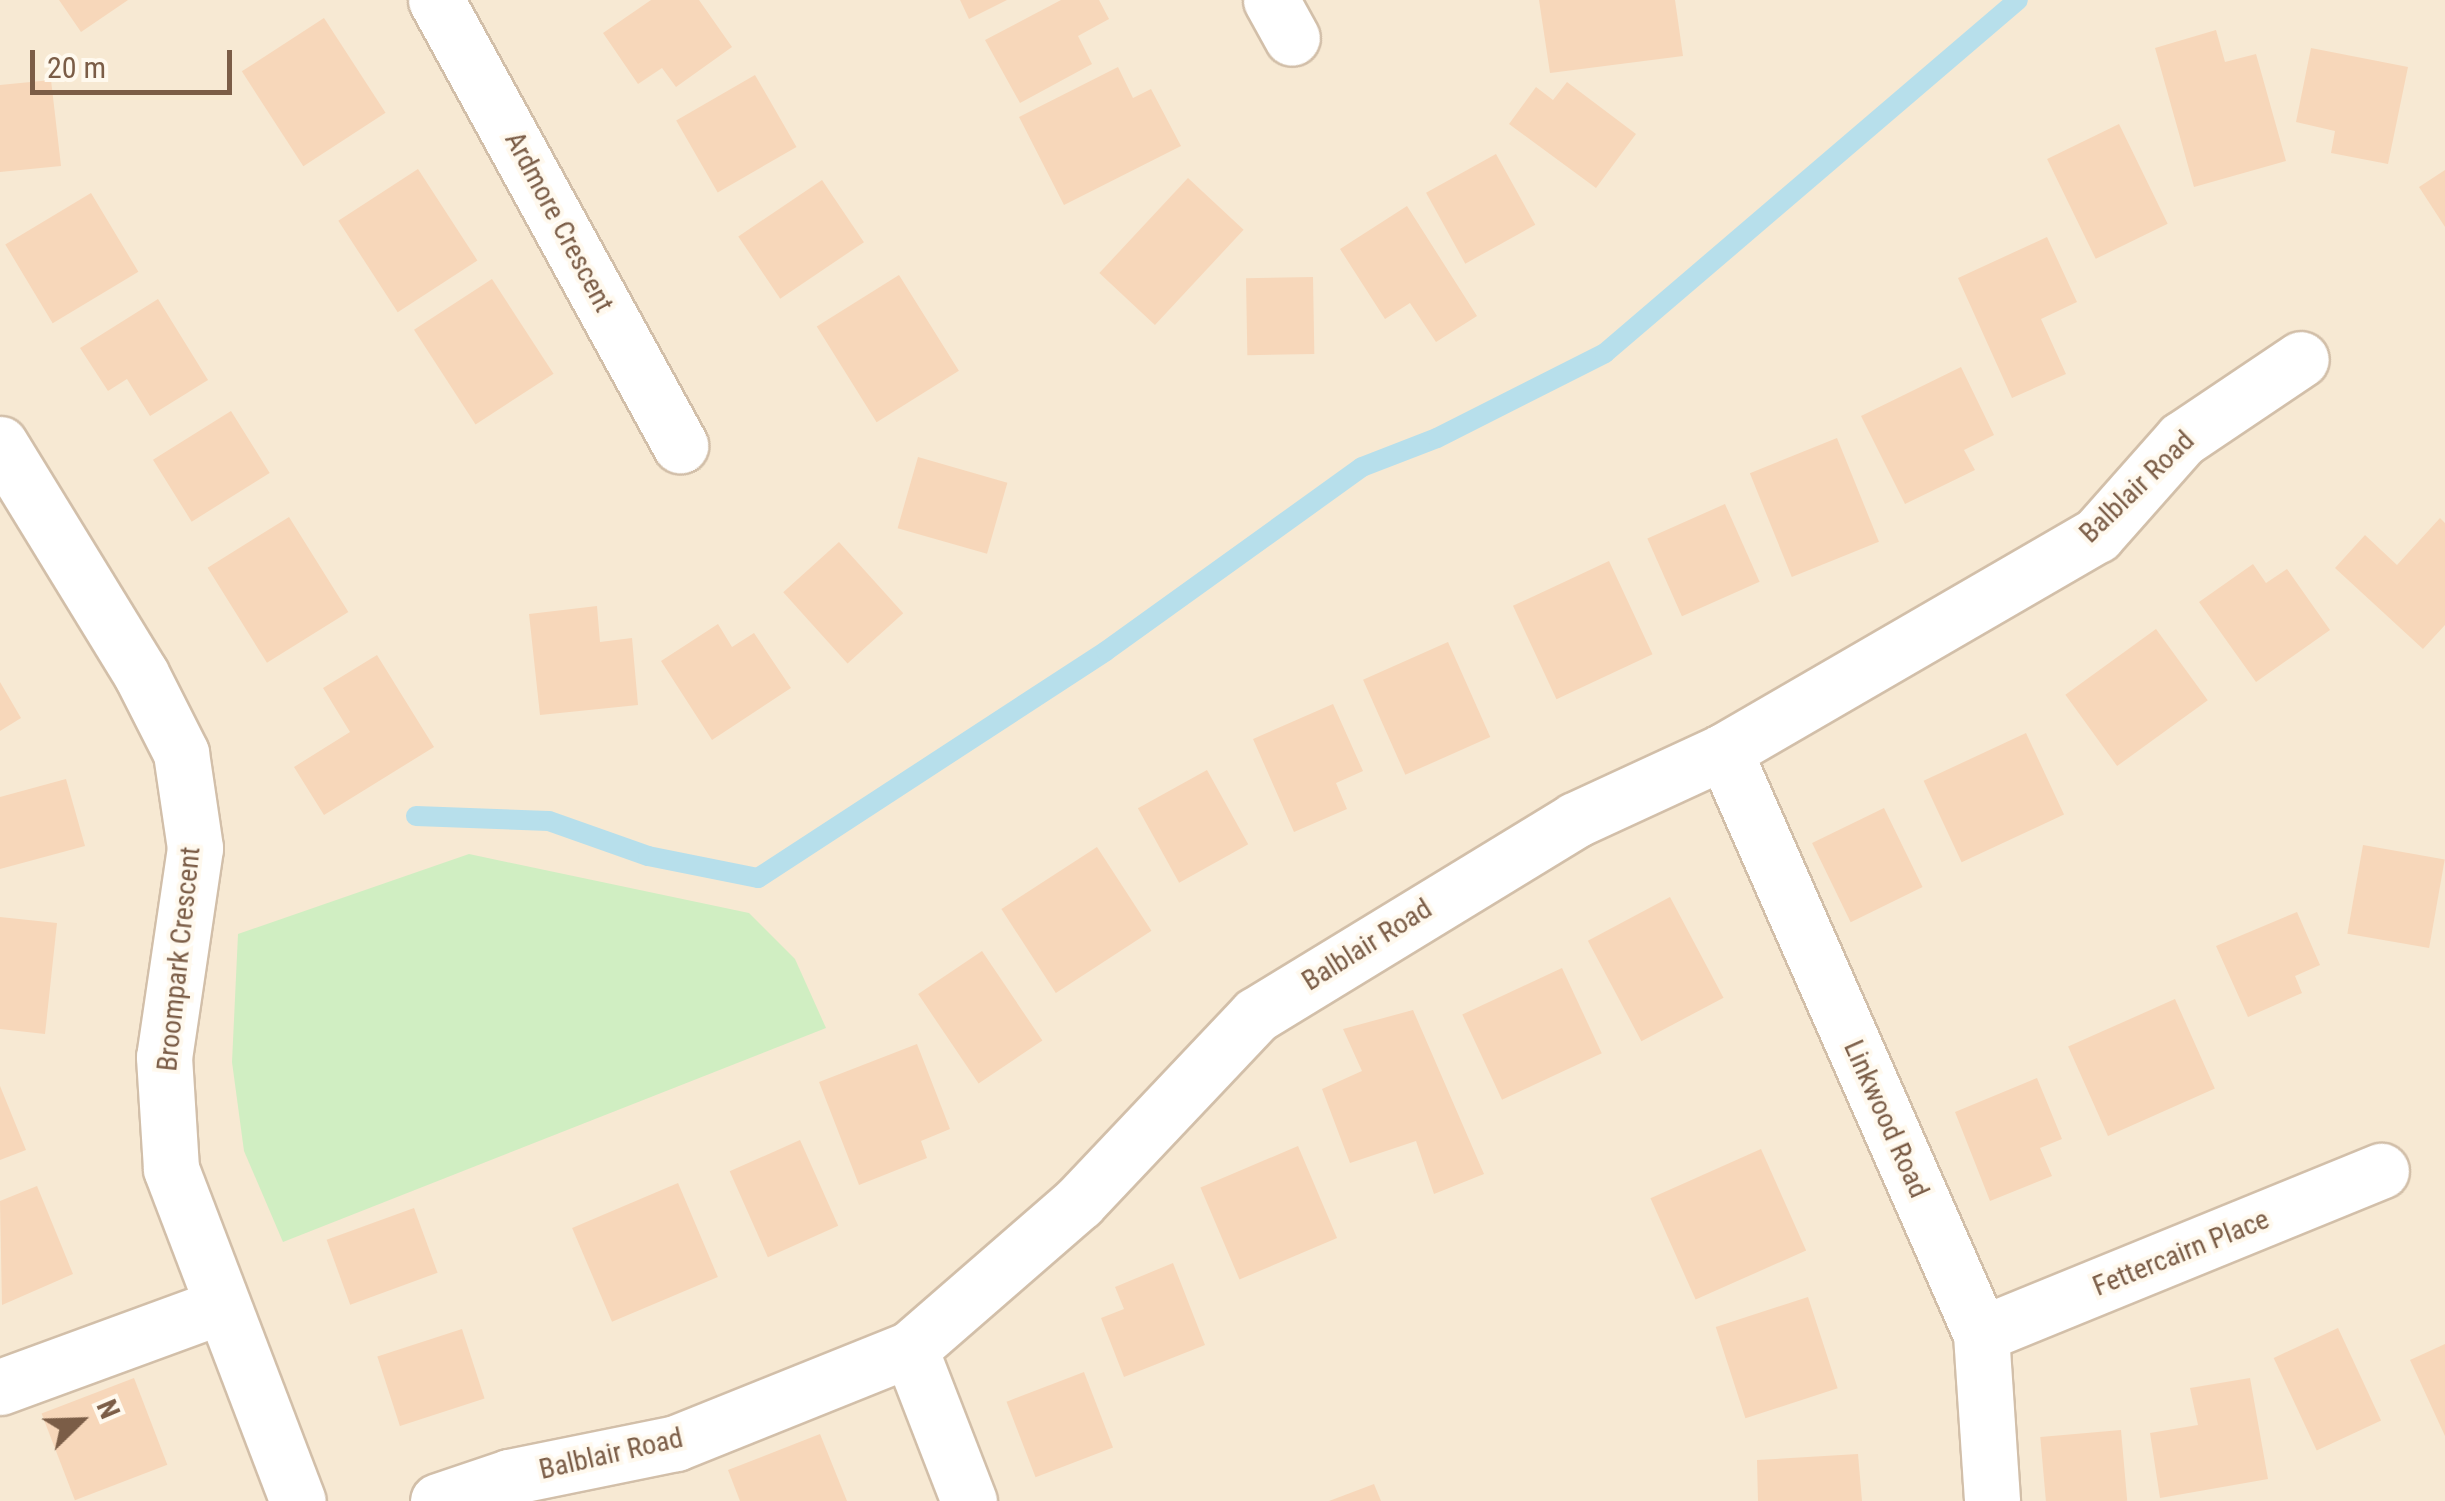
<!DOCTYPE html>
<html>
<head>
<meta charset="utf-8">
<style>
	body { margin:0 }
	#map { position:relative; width:2445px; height:1501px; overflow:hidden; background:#fef7e5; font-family:"Roboto Condensed",sans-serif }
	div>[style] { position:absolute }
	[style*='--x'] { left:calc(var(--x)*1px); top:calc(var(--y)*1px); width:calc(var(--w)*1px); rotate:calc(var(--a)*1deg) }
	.residential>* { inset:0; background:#f7e9d3; transform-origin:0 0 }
	.green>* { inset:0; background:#d0eec2 }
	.stream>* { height:20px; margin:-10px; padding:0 10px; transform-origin:10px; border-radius:10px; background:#b7dfeb }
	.building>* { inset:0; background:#f7d7ba; transform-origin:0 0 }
	.roads { filter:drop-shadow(2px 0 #d2bfa9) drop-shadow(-2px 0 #d2bfa9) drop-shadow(0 2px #d2bfa9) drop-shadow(0 -2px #d2bfa9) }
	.minor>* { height:55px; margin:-27.5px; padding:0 27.5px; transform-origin:27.5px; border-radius:27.5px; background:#fff }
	span { translate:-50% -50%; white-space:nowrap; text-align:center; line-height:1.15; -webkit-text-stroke:8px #fff9ee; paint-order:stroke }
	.street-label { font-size:28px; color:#7b5d47 }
	.north { position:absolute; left:30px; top:1371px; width:100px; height:100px; -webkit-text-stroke:8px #fff9ee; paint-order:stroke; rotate:67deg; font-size:28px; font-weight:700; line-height:40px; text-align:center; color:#7b5d47 }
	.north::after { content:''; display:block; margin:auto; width:35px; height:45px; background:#7b5d47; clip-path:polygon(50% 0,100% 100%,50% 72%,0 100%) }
	.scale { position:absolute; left:30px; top:50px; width:202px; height:45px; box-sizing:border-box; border:5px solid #7b5d47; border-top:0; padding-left:12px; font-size:30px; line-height:35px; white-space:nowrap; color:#7b5d47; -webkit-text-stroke:8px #fff9ee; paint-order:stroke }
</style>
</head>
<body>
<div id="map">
	<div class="residential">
		<div style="left:0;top:0;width:2445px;height:1501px"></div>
	</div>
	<div class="green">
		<div style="clip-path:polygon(469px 854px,749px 913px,795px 959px,826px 1028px,283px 1242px,244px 1151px,232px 1062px,238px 934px)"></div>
	</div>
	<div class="stream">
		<div style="--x:416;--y:816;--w:133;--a:2.2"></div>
		<div style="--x:549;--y:821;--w:105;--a:19.5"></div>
		<div style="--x:648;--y:856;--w:112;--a:11.3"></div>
		<div style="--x:758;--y:878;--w:415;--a:-33.1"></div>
		<div style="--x:1106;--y:651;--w:315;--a:-35.7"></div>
		<div style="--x:1362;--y:467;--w:80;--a:-21.1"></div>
		<div style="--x:1437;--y:438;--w:188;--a:-26.8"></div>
		<div style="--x:1605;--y:353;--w:543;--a:-40.52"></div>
	</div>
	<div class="building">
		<div style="clip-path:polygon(59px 0,128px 0,81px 32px)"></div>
		<div style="clip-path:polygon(651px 0,699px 0,732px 47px,676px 87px,662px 68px,638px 84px,603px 33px)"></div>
		<div style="clip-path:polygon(960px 0,1007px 0,969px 19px)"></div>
		<div style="clip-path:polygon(1061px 0,1099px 0,1109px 19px,1078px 36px,1092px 64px,1020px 103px,985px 40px)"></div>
		<div style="clip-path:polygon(1539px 0,1675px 0,1683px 56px,1550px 73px)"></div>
		<div style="left:324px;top:18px;width:113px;height:98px;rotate:57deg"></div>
		<div style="clip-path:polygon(2216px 30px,2225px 62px,2256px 54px,2286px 161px,2194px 187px,2155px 48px)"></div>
		<div style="clip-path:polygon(2311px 48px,2408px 67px,2388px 164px,2331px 153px,2335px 131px,2296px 122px)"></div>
		<div style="clip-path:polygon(1118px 67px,1133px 98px,1151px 89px,1181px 146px,1064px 205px,1019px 117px)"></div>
		<div style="left:755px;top:75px;width:83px;height:91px;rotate:60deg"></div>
		<div style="clip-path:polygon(51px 80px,61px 166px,0 172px,0 85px)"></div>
		<div style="clip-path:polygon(1567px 82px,1636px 134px,1596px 188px,1509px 124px,1536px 87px,1553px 100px)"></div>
		<div style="left:2119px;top:124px;width:111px;height:80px;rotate:64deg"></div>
		<div style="left:1496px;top:154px;width:81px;height:80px;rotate:61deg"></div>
		<div style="left:418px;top:169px;width:109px;height:95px;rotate:57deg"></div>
		<div style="clip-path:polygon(2445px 170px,2445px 227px,2419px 187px)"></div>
		<div style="left:1188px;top:178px;width:76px;height:130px;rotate:43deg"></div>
		<div style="left:822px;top:180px;width:75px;height:101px;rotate:56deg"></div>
		<div style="left:91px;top:193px;width:92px;height:100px;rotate:59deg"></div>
		<div style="clip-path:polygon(1407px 206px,1477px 316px,1436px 342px,1410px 303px,1385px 319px,1340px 249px)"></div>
		<div style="clip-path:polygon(2047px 237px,2077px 302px,2041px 319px,2066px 374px,2012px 398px,1958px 278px)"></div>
		<div style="left:899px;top:275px;width:113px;height:97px;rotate:58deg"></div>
		<div style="left:1313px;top:277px;width:77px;height:67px;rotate:89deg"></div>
		<div style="left:492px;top:279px;width:113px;height:93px;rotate:57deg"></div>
		<div style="clip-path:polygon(158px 299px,208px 380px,150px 416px,127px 379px,108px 391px,80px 348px)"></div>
		<div style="clip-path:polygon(1961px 367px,1994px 435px,1964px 450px,1975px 470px,1905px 504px,1861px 416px)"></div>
		<div style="left:231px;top:411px;width:73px;height:92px;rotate:58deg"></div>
		<div style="left:1837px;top:438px;width:112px;height:94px;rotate:68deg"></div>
		<div style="left:918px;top:457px;width:93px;height:74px;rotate:16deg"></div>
		<div style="left:1725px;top:504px;width:85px;height:85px;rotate:66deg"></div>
		<div style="left:289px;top:517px;width:112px;height:96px;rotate:58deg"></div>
		<div style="clip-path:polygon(2440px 518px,2445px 523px,2445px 625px,2423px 649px,2335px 568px,2365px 535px,2397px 565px)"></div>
		<div style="left:839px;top:542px;width:96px;height:75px;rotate:48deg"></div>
		<div style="left:1609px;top:561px;width:103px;height:106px;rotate:65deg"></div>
		<div style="clip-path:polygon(2253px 564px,2266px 583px,2287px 569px,2330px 630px,2256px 682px,2199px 602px)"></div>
		<div style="clip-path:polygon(597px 606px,600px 642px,632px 638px,638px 705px,540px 715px,529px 614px)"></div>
		<div style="clip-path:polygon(718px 624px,732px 647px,754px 633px,791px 688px,712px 740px,661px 661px)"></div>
		<div style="left:2156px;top:629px;width:88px;height:112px;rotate:54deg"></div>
		<div style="left:1448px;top:642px;width:104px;height:93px;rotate:66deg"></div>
		<div style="clip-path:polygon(377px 655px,434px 747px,324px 815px,294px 767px,350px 732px,323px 688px)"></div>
		<div style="clip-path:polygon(0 682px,21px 718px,0 731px)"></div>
		<div style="clip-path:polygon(1333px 704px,1363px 771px,1336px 783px,1347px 809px,1294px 832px,1253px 739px)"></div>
		<div style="left:2026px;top:733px;width:90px;height:113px;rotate:65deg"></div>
		<div style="left:1207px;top:770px;width:85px;height:79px;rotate:61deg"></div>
		<div style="clip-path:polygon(66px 779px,85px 846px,0 869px,0 797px)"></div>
		<div style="left:1884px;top:808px;width:88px;height:80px;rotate:64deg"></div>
		<div style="left:2363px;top:845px;width:83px;height:90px;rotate:10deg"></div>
		<div style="left:1097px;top:847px;width:100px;height:114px;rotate:57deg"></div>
		<div style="left:1670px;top:897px;width:114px;height:93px;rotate:62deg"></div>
		<div style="clip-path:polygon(2297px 912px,2320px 965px,2295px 976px,2302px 993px,2248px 1017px,2216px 946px)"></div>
		<div style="clip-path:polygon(0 917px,57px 923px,45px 1034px,0 1029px)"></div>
		<div style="left:982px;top:951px;width:108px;height:77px;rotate:56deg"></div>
		<div style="left:1562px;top:968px;width:94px;height:110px;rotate:65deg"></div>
		<div style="left:2175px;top:999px;width:98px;height:117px;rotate:66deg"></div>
		<div style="clip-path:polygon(1413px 1010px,1484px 1174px,1434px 1194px,1416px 1141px,1350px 1163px,1322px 1089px,1362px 1071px,1343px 1029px)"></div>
		<div style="clip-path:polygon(917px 1044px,950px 1129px,921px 1141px,927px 1158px,859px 1185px,819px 1082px)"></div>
		<div style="clip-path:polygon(2037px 1078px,2062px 1139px,2040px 1148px,2052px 1176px,1990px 1201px,1955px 1112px)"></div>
		<div style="clip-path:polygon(0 1086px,26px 1150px,0 1160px)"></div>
		<div style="left:800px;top:1140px;width:94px;height:77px;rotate:66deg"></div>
		<div style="left:1298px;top:1146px;width:100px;height:106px;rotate:67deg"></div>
		<div style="left:1761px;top:1149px;width:111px;height:121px;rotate:66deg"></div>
		<div style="left:678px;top:1183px;width:102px;height:115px;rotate:67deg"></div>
		<div style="clip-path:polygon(37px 1186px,73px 1274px,2px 1305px,0 1201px)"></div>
		<div style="left:414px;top:1208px;width:69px;height:93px;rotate:70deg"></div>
		<div style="clip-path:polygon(1173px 1263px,1205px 1345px,1124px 1377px,1101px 1318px,1124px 1309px,1115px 1287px)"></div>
		<div style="left:1808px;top:1297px;width:96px;height:97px;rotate:72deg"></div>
		<div style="left:2338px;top:1328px;width:102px;height:71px;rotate:65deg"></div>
		<div style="left:462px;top:1329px;width:73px;height:89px;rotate:72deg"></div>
		<div style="clip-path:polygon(2445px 1344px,2445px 1436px,2410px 1360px)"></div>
		<div style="left:1084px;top:1372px;width:81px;height:83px;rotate:69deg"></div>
		<div style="left:134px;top:1378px;width:93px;height:99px;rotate:69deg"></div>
		<div style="clip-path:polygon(2250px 1378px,2268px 1479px,2160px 1498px,2150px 1433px,2198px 1425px,2190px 1388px)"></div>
		<div style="left:2121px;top:1430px;width:71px;height:81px;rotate:85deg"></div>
		<div style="clip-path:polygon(820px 1434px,847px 1501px,740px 1501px,728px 1470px)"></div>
		<div style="clip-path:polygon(1858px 1454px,1862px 1501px,1758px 1501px,1757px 1460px)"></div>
		<div style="clip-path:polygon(1374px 1484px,1381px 1501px,1329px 1501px)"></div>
	</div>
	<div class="roads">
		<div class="minor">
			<div style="--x:436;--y:0;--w:508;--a:61.26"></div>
			<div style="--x:1271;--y:0;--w:43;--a:61.1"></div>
			<div style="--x:0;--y:444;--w:270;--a:58.5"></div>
			<div style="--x:141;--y:674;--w:89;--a:63.1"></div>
			<div style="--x:181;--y:753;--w:96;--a:81.6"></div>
			<div style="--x:195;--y:848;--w:211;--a:98.4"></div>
			<div style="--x:164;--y:1057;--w:112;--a:86.4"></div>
			<div style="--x:171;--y:1169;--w:355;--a:69.1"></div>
			<div style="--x:1724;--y:751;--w:637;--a:66.21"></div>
			<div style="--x:1981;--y:1334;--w:167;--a:86.2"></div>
			<div style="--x:1981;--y:1334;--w:432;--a:-22.2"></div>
			<div style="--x:910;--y:1349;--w:163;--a:68.8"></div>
			<div style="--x:0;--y:1387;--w:235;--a:-20.1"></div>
			<div style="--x:438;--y:1501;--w:75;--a:-18.7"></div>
			<div style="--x:509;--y:1477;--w:170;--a:-11.5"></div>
			<div style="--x:676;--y:1443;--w:252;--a:-21.9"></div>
			<div style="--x:910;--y:1349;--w:224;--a:-41"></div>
			<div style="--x:1079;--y:1202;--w:257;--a:-46.6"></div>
			<div style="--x:1256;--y:1015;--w:374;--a:-31.4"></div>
			<div style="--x:1575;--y:820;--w:164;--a:-24.8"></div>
			<div style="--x:1724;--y:751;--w:431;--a:-30.1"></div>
			<div style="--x:2097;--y:535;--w:128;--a:-48.5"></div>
			<div style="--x:2182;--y:439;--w:143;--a:-33.9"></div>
		</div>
	</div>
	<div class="street-label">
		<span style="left:559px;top:222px;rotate:62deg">Ardmore Crescent</span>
		<span style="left:2137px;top:487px;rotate:-44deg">Balblair Road</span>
		<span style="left:1367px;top:945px;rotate:-32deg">Balblair Road</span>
		<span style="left:179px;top:959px;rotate:-84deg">Broompark Crescent</span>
		<span style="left:1886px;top:1119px;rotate:66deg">Linkwood Road</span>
		<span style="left:2181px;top:1253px;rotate:-22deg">Fettercairn Place</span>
		<span style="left:611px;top:1454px;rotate:-13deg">Balblair Road</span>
	</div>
	<div class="north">N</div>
	<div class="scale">20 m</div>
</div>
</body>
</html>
